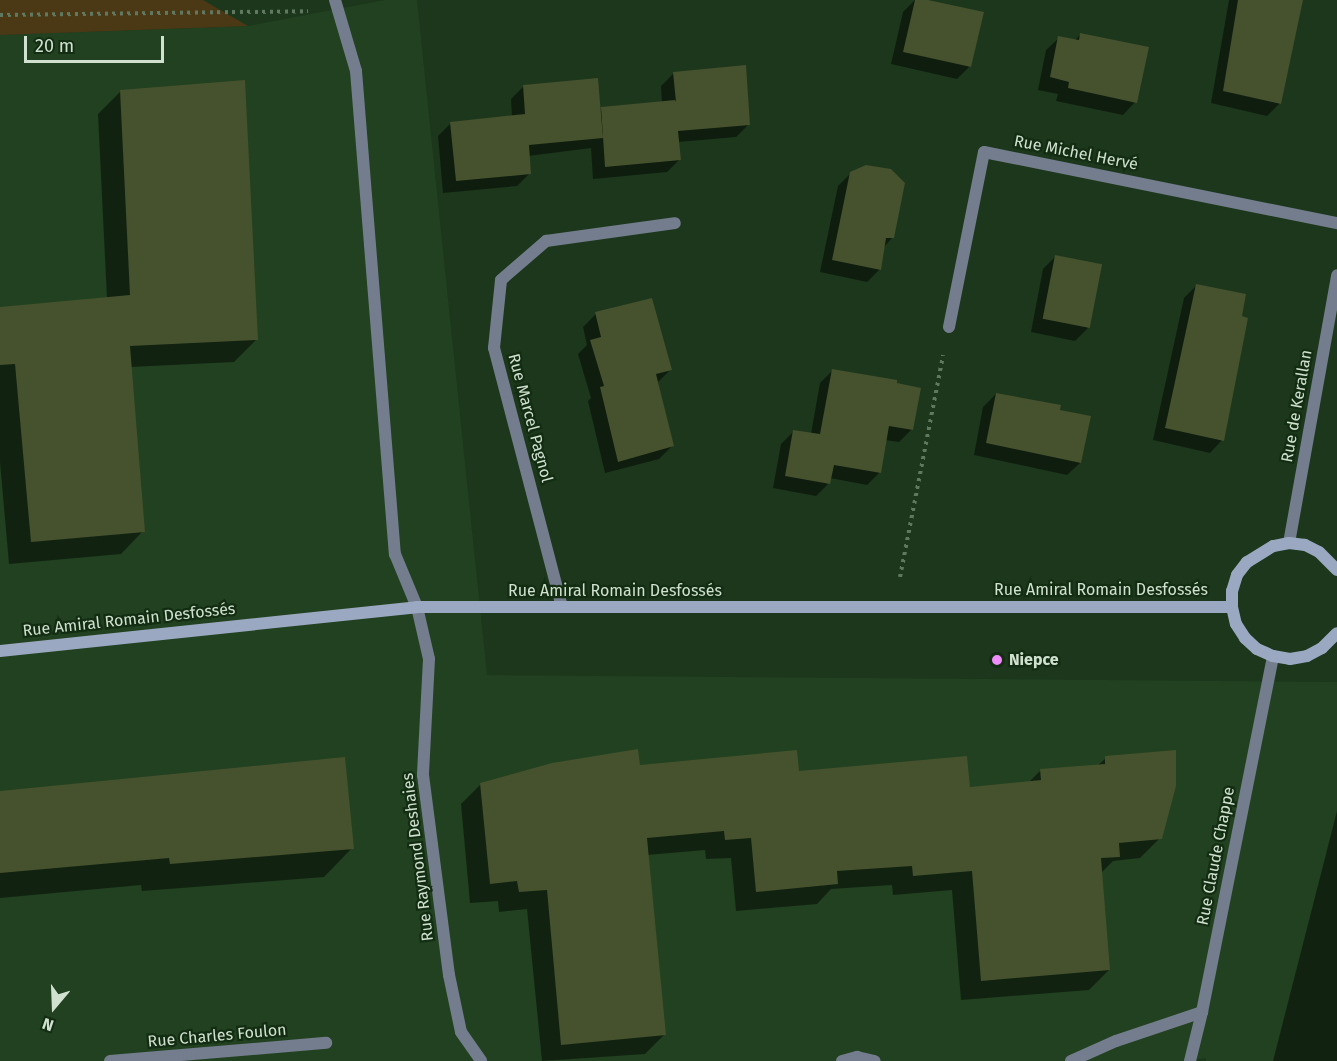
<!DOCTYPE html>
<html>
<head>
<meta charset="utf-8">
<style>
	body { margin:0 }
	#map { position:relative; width:1337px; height:1061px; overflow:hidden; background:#1c371c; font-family:"Fira Sans",sans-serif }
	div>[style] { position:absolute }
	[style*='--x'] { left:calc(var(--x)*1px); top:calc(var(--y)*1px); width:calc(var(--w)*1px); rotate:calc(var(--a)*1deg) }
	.built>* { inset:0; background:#214120 }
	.green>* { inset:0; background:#4b3915 }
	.shadow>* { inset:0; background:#0007 }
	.building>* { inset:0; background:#46512d; transform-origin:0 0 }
	.path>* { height:4px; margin-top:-2px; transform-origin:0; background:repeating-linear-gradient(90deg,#617860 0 3px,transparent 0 7.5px) }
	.minor>* { height:12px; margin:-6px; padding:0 6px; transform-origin:6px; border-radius:6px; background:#747d8d }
	.secondary>* { height:12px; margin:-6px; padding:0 6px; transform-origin:6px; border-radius:6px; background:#9ba8c1 }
	.dots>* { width:16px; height:16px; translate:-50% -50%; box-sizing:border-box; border:3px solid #122d12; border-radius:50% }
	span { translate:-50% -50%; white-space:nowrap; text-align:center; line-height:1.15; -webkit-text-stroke:4.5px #122d12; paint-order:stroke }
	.street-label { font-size:16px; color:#d1e1cf }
	.poi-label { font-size:16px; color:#d1e1cf; font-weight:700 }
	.left { translate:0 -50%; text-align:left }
	.north { position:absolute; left:24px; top:977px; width:60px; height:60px; -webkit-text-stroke:4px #122d12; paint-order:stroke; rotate:199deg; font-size:16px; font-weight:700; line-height:24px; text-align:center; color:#d1e1cf }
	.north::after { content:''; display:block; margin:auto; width:21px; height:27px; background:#d1e1cf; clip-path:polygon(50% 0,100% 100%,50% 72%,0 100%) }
	.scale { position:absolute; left:24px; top:36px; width:140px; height:27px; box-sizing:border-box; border:3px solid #d1e1cf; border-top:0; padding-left:8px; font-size:18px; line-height:21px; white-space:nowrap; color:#d1e1cf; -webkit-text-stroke:4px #122d12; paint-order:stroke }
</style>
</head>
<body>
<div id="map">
	<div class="built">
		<div style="clip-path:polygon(385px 0,417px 0,487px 675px,1337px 682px,1337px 1061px,1206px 1061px,1206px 1058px,1188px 1061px,0 1061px,0 35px,248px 26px)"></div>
	</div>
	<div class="green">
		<div style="clip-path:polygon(0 0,203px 0,248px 26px,0 35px)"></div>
	</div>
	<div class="shadow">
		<div style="clip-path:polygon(915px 0,920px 0,970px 66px,957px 79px,891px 64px,903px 12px)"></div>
		<div style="clip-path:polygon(1229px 0,1301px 0,1280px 103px,1267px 116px,1211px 103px)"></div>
		<div style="clip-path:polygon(1081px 34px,1135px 102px,1123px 115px,1056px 101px,1058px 94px,1038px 90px,1046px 50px,1059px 38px,1075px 40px)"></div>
		<div style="clip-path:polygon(674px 73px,749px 124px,736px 137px,678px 142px,679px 160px,667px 172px,593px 179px,591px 148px,528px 156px,529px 174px,517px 186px,443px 193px,438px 136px,451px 123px,512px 117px,511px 99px,523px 87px,599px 111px,662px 103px,661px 86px)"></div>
		<div style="clip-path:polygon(121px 91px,257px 339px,234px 362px,130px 367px,143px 531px,121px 554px,9px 564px,0 462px,0 309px,107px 299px,98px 114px)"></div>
		<div style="clip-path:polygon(851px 173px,892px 238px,884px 247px,880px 269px,867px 282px,820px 272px,838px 186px)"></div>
		<div style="clip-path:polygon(1056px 256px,1088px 328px,1075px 341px,1031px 332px,1043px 269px)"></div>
		<div style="clip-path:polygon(1197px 285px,1222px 440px,1210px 453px,1153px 440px,1184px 298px)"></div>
		<div style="clip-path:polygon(596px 314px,670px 370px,658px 382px,672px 446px,659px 459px,605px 473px,588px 401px,591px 398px,578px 354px,587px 345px,583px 327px)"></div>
		<div style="clip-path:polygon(833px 370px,912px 429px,899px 442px,885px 440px,879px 473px,867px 485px,830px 478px,829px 483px,816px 496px,773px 488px,781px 444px,793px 432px,811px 434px,820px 383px)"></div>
		<div style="clip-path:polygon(996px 394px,1058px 411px,1080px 463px,1067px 475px,974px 455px,983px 407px)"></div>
		<div style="clip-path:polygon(1106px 758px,1160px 838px,1140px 858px,1113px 861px,1101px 873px,1109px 970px,1089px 990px,961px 1000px,952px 890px,893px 895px,892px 885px,831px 889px,817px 904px,736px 911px,731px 858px,706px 859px,705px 850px,647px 855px,665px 1034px,645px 1054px,542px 1061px,527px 909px,499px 912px,498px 901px,470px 903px,461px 804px,481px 784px,639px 766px,797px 772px,968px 788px,1028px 783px,1041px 770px,1097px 766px)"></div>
		<div style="clip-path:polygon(0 793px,352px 848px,324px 877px,142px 891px,141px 885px,0 898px)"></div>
		<div style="clip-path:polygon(1337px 811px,1337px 1061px,1273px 1061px)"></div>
	</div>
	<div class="building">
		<div style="clip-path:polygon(915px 0,928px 0,984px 12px,971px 67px,903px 52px)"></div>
		<div style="clip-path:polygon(1238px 0,1303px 0,1281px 104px,1223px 91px)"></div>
		<div style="clip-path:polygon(1080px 33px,1149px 47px,1137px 103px,1068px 88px,1069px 82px,1050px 77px,1058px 36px,1079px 40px)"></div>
		<div style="clip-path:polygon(746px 65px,750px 125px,678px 131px,681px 160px,605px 167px,601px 107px,675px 100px,676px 102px,673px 72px)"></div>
		<div style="clip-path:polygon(598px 78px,603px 138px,529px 145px,531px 174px,456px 181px,450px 122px,525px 114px,523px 85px)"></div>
		<div style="clip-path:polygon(245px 80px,258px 340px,130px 346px,145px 532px,31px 542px,15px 364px,0 365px,0 307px,130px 295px,120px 90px)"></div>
		<div style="clip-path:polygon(866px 165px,891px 169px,905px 183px,894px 238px,886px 238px,881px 270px,832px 260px,850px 172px)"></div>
		<div style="left:1055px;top:255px;width:48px;height:65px;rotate:11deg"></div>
		<div style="clip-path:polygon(1196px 284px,1246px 294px,1242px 316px,1248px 318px,1224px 441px,1165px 428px)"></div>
		<div style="clip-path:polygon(652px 298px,672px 370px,656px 374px,674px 446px,618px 462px,600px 387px,604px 386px,590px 340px,601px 337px,595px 312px)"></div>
		<div style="clip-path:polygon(832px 369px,897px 380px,897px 383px,921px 388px,913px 430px,889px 426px,881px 473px,834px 465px,830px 484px,785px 476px,793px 430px,820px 434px)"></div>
		<div style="clip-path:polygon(996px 393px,1061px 405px,1060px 410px,1091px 416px,1081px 463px,986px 443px)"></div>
		<div style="clip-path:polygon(638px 749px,640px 765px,797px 750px,799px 771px,967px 756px,970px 787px,1041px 780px,1040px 769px,1105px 764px,1105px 756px,1176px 750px,1176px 786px,1162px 839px,1119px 843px,1120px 857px,1101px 858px,1110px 970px,981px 981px,972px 871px,913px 876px,912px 866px,837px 871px,838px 884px,756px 892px,751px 838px,725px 840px,724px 831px,647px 838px,666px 1035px,561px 1045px,547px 890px,519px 892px,517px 881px,490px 884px,480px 783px,552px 763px)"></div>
		<div style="clip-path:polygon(345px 757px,354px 849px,170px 864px,169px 858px,0 873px,0 791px)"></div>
	</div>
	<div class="path">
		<div style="--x:0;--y:15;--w:308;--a:-0.7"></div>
		<div style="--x:900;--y:577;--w:226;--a:-79"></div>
	</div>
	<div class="minor">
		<div style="--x:335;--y:0;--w:74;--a:73.5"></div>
		<div style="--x:356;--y:71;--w:485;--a:85.4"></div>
		<div style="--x:395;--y:554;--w:57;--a:67.5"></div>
		<div style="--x:417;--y:607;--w:53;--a:77"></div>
		<div style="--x:429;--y:659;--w:116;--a:93"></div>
		<div style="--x:423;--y:775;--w:202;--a:82.6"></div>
		<div style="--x:449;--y:975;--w:58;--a:78.1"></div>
		<div style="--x:461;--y:1032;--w:35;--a:55"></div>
		<div style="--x:949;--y:327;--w:178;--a:-78.7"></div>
		<div style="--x:984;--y:152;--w:360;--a:11.4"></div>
		<div style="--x:1289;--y:543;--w:272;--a:-79.8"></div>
		<div style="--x:562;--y:607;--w:268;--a:-104.7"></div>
		<div style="--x:494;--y:348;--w:68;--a:-84.1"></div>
		<div style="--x:501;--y:280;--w:60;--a:-40.9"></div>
		<div style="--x:546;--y:241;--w:130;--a:-7.9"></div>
		<div style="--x:110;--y:1061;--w:217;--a:-4.8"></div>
		<div style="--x:842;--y:1061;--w:16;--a:-15"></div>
		<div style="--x:857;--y:1057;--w:18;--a:13"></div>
		<div style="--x:1071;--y:1061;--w:49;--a:-24"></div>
		<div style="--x:1116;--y:1041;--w:91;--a:-18.6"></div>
		<div style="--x:1190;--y:1061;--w:50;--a:-76.2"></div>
		<div style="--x:1202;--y:1012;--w:363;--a:-78.7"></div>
	</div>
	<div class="secondary">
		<div style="--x:1337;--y:570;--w:25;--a:-135"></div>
		<div style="--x:1319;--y:552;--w:16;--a:-153"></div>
		<div style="--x:1305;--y:545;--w:16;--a:-173"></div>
		<div style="--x:1289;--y:543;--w:16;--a:169"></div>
		<div style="--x:1273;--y:546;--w:31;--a:148"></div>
		<div style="--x:1247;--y:562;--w:16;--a:128"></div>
		<div style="--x:1237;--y:575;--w:17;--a:107"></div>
		<div style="--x:1232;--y:591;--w:16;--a:90"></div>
		<div style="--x:1232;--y:607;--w:17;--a:77"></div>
		<div style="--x:1236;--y:624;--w:17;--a:57"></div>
		<div style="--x:1245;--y:638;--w:16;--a:43"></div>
		<div style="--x:1257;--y:649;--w:17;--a:24"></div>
		<div style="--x:1273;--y:656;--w:17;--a:10"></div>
		<div style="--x:1290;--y:659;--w:17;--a:-10"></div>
		<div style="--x:1307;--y:656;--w:17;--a:-28"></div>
		<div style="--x:1322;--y:648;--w:21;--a:-45"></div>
		<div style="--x:0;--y:651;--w:419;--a:-6"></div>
		<div style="--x:417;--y:607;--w:815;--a:0"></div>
	</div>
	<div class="dots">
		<div style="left:997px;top:660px;background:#ee8cf8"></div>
	</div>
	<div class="street-label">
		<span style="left:1076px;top:153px;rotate:11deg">Rue Michel Hervé</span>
		<span style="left:1297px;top:406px;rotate:-80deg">Rue de Kerallan</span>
		<span style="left:530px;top:418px;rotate:75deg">Rue Marcel Pagnol</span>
		<span style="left:1101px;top:590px">Rue Amiral Romain Desfossés</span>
		<span style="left:615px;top:591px">Rue Amiral Romain Desfossés</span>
		<span style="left:129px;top:620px;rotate:-6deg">Rue Amiral Romain Desfossés</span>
		<span style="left:1216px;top:856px;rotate:-79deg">Rue Claude Chappe</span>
		<span style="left:418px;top:857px;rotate:-97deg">Rue Raymond Deshaies</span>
		<span style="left:217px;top:1036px;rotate:-5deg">Rue Charles Foulon</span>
	</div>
	<div class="poi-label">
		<span class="left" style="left:1009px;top:660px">Niepce</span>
	</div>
	<div class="north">N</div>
	<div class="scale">20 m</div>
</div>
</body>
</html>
